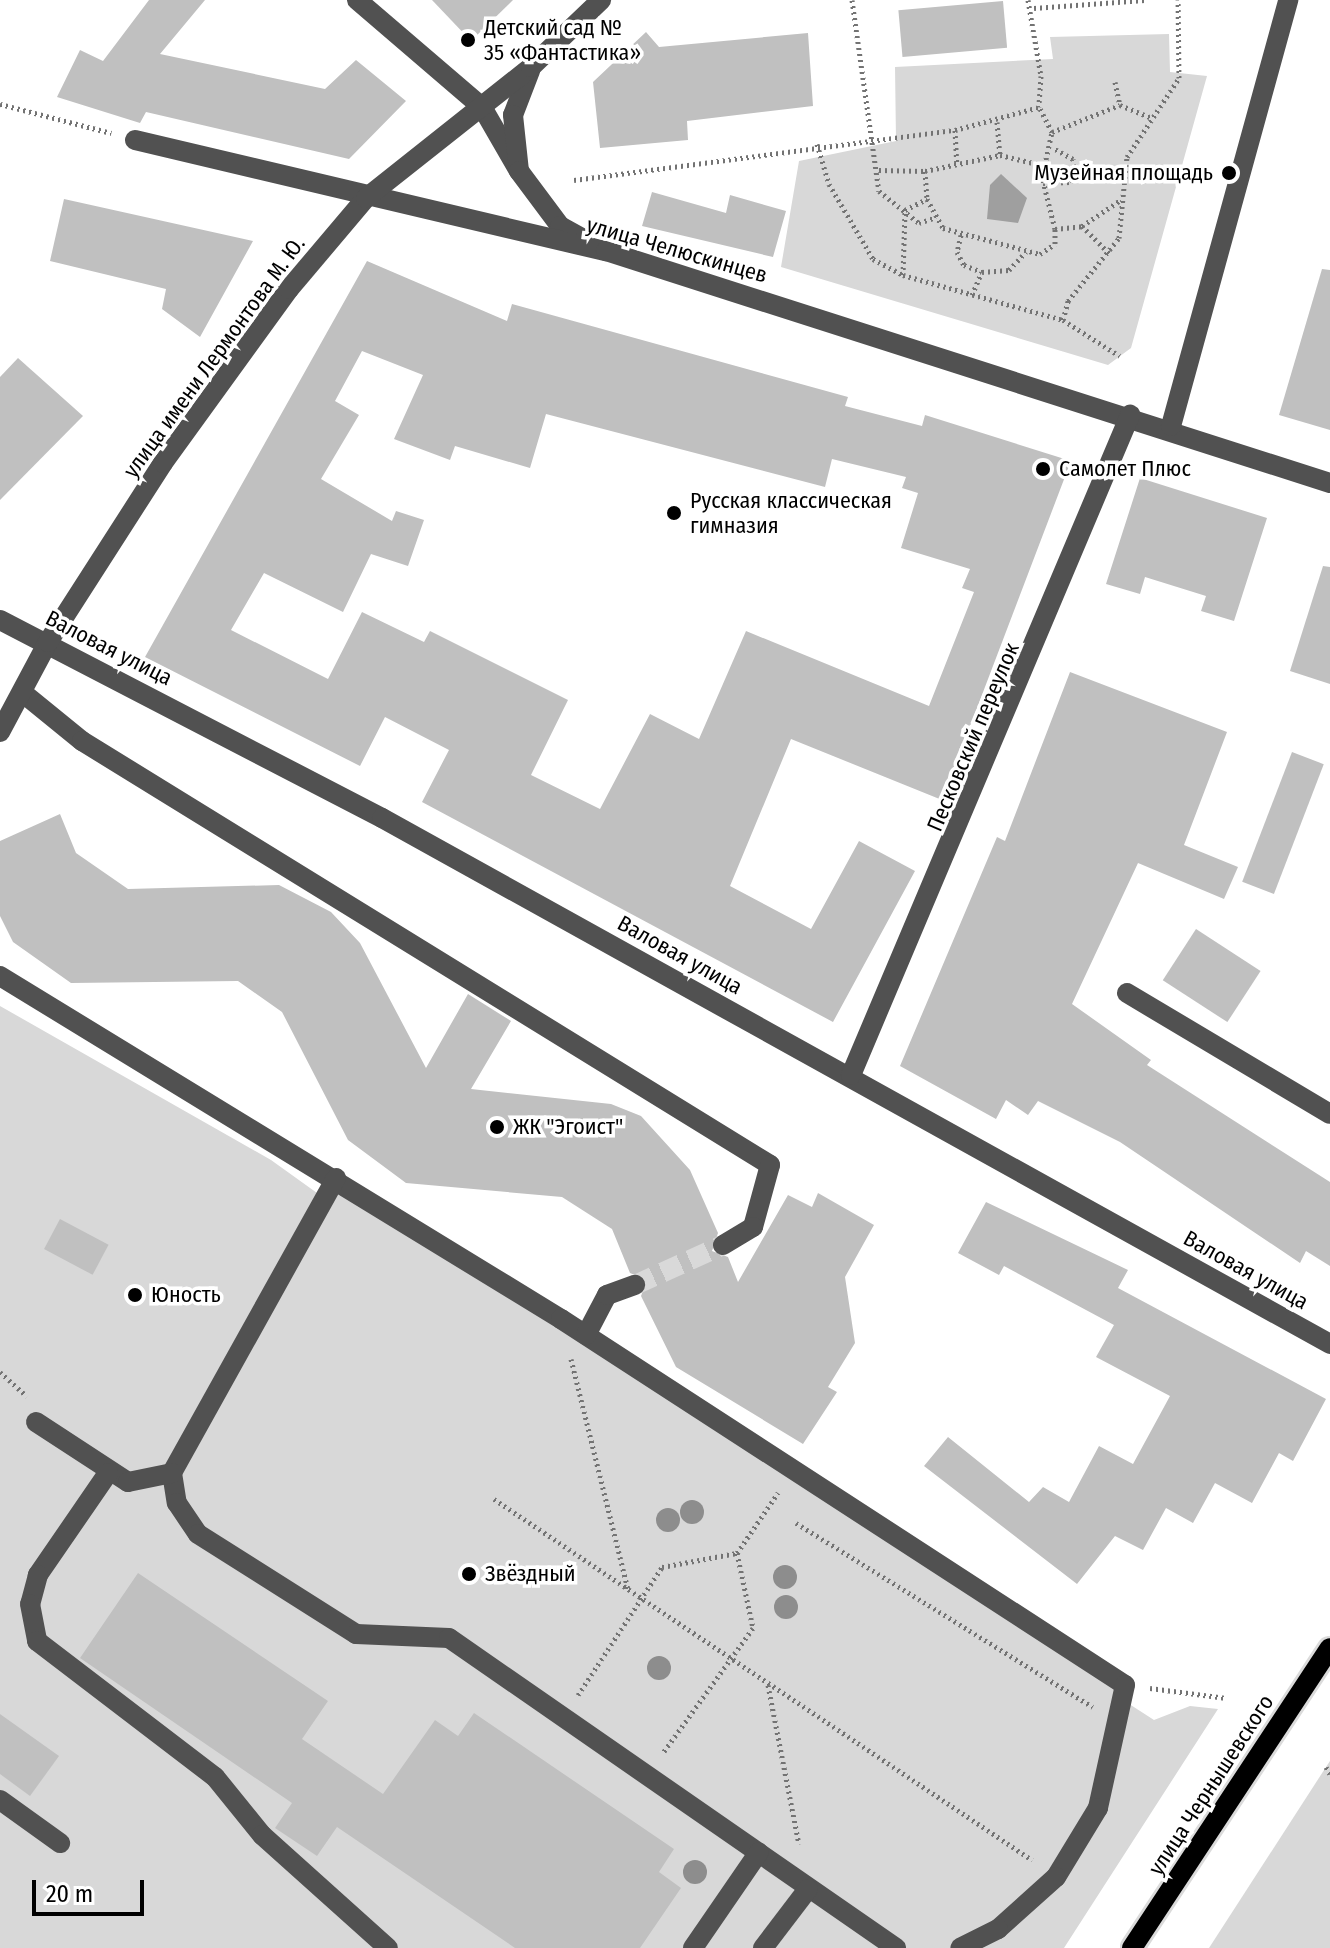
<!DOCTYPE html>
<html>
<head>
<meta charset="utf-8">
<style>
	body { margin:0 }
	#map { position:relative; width:1330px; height:1948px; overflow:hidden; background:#fff; font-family:"Fira Sans Condensed",sans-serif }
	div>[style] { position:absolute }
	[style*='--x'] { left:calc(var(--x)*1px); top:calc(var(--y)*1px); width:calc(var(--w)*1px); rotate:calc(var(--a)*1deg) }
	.green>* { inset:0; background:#d8d8d8 }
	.water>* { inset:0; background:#9f9f9f }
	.building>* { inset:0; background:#c0c0c0; transform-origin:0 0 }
	.minor-tunnel>* { height:20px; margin-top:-10px; transform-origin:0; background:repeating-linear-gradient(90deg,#d9d9d9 0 20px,transparent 0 30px) }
	.path>* { height:5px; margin-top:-2.5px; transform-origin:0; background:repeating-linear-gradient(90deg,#737373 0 2px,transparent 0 6px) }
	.minor>* { height:20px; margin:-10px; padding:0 10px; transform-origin:10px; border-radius:10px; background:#515151 }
	.bridges { filter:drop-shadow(2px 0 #dbdbdb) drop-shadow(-2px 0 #dbdbdb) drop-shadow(0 2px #dbdbdb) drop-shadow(0 -2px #dbdbdb) }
	.major-bridge>* { height:20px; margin:-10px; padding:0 10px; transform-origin:10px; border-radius:10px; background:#000 }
	.trees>* { width:24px; height:24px; margin:-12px; border-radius:50%; background:#8d8d8d }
	.dots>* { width:22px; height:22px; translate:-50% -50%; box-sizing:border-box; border:4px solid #fff; border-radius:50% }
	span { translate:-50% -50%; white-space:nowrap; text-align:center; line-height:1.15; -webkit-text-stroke:7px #fff; paint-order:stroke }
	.poi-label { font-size:22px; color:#000 }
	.left { translate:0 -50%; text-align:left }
	.right { translate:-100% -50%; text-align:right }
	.street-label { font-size:22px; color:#000 }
	.scale { position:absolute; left:32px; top:1880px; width:112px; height:36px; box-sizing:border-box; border:4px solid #000; border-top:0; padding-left:10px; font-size:24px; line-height:28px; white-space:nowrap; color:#000; -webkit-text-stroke:6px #fff; paint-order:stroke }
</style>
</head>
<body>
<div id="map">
	<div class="green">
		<div style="clip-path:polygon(1169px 34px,1170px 72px,1207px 76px,1131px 348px,1108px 365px,781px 267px,799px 161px,896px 141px,895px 67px,1053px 59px,1050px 37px)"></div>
		<div style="clip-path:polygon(0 1006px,271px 1160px,324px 1198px,336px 1178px,1089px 1658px,1123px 1700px,1154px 1720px,1190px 1706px,1218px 1709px,1064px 1948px,0 1948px)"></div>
		<div style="clip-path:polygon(1330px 1761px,1330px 1948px,1209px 1948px,1326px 1767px)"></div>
	</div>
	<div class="water">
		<div style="clip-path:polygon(1001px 174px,1027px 198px,1018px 223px,987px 219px,990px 185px)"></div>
	</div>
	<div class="building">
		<div style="clip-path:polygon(149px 0,205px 0,160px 54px,325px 89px,356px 60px,406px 101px,349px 159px,146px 112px,140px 123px,57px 97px,80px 50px,103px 61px)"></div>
		<div style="clip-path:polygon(432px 0,513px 0,471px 41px)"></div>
		<div style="left:1003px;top:1px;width:47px;height:105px;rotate:85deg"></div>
		<div style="clip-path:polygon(646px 32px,659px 47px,808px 33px,813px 106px,687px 121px,688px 140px,600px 148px,593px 82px)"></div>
		<div style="clip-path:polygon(652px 192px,726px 213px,730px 195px,786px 211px,773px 257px,642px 226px)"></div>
		<div style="clip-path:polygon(64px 199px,253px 241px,200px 337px,162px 309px,166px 289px,50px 261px)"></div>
		<div style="clip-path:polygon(evenodd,367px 261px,507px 321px,512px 304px,848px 397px,845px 406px,922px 426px,925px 415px,1071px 461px,942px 800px,791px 739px,730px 886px,811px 929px,859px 841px,915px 871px,833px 1022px,422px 802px,449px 750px,385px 717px,360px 766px,145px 657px,367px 261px,362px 351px,423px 375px,394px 439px,450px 460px,455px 446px,530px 468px,546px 414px,825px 487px,832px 459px,906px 477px,902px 488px,918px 493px,901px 548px,970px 569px,962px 588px,974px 592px,929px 706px,746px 631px,699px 739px,650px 714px,600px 809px,531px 775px,568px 700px,430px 631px,424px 642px,362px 612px,328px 679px,231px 630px,264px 573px,343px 612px,371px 554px,408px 566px,424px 520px,396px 511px,392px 521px,321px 479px,359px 415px,335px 401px,362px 351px)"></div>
		<div style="clip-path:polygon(1322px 269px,1330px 270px,1330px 430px,1279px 415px)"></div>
		<div style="clip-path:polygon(18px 358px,83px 416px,0 500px,0 377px)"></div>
		<div style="clip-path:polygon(1140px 478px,1267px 518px,1234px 621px,1201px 611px,1206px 596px,1145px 577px,1140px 594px,1106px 584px)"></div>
		<div style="clip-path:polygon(1323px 566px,1330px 567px,1330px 684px,1290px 671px)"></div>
		<div style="clip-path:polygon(1070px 672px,1227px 732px,1184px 845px,1238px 867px,1224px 899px,1138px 863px,1072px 1004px,1151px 1060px,1147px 1065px,1330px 1182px,1330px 1266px,1306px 1251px,1300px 1263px,1120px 1142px,1038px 1101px,1028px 1115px,1006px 1100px,996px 1119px,900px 1066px,997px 837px,1005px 841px)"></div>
		<div style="left:1292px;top:752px;width:34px;height:139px;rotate:21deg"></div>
		<div style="clip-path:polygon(60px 814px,76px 853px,128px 889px,279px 885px,331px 912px,360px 943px,426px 1068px,468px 994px,511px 1021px,471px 1089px,611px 1104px,641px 1116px,690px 1170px,718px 1233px,712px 1251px,728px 1257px,738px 1282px,788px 1195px,812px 1207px,818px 1193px,874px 1225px,845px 1277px,855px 1343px,828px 1387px,837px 1392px,803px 1444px,676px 1367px,641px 1296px,647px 1280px,630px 1273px,612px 1229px,562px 1197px,406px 1183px,348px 1140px,282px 1012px,238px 981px,71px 983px,13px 942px,0 916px,0 841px)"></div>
		<div style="left:1196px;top:929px;width:77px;height:61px;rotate:33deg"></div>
		<div style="clip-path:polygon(986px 1202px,1128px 1270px,1118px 1288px,1326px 1399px,1293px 1461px,1279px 1453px,1252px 1503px,1215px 1483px,1193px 1523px,1166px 1508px,1143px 1550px,1115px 1536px,1077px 1584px,924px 1466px,948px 1437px,1029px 1502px,1043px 1487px,1069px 1502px,1099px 1446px,1133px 1464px,1170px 1396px,1096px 1357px,1114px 1325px,1004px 1266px,999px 1275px,958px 1253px)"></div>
		<div style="left:60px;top:1219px;width:55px;height:34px;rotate:28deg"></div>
		<div style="clip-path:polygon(138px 1573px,328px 1701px,302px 1739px,383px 1794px,435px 1720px,458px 1736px,474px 1713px,674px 1849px,659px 1872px,681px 1888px,640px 1948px,515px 1948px,337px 1827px,317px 1856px,275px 1828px,292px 1803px,80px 1658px)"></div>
		<div style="clip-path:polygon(0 1714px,59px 1756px,30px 1796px,0 1774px)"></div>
	</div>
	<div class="minor-tunnel">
		<div style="--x:635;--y:1285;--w:97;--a:-24.4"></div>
	</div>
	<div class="path">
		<div style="--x:852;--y:0;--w:193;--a:82"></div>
		<div style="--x:879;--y:191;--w:51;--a:38.7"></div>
		<div style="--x:919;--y:223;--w:18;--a:-19"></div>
		<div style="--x:1028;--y:0;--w:77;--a:80.3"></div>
		<div style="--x:1041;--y:76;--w:31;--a:94"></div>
		<div style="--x:1034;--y:8;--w:111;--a:-4.1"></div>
		<div style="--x:1115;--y:82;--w:24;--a:78"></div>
		<div style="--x:0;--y:104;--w:115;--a:14.6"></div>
		<div style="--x:997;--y:122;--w:33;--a:85"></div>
		<div style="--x:955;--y:130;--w:35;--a:87"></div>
		<div style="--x:1052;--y:132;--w:73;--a:-21.7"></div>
		<div style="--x:1120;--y:105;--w:35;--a:22"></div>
		<div style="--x:817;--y:144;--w:42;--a:73.3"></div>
		<div style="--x:829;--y:184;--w:87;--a:59.6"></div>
		<div style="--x:873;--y:259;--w:34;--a:28"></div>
		<div style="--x:903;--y:275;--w:166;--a:15.7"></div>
		<div style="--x:1063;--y:320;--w:67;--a:32.3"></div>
		<div style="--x:879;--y:170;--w:46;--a:1.2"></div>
		<div style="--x:925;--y:171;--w:77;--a:-12"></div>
		<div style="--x:1000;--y:155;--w:43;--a:13.4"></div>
		<div style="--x:925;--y:171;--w:28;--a:86"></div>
		<div style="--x:927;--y:199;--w:33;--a:61"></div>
		<div style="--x:943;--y:228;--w:100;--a:15"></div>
		<div style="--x:1040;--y:254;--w:18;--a:-34"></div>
		<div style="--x:1055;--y:244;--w:15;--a:-90"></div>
		<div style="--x:1055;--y:229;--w:54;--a:-104"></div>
		<div style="--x:1042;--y:177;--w:46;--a:-77.5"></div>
		<div style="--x:1052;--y:132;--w:28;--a:-117"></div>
		<div style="--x:574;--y:180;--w:384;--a:-7.5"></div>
		<div style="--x:955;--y:130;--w:87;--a:-15.3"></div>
		<div style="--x:1043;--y:183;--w:27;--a:-2"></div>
		<div style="--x:1070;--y:182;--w:11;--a:-68"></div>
		<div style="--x:1074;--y:172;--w:13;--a:-94"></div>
		<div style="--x:1073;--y:159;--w:23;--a:-151"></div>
		<div style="--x:905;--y:210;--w:25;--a:-27"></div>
		<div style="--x:1082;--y:226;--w:41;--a:45"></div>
		<div style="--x:1055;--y:229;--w:27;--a:-6"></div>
		<div style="--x:1082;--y:226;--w:45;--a:-34"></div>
		<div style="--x:961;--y:235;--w:17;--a:103"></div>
		<div style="--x:957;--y:252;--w:15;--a:62"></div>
		<div style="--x:964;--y:265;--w:19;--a:21"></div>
		<div style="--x:982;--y:272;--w:27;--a:-4"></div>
		<div style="--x:1009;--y:270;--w:25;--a:-47"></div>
		<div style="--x:903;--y:275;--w:64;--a:-88.2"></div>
		<div style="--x:972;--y:295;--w:25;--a:-67"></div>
		<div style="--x:1063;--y:320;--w:20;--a:-75"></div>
		<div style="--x:1068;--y:301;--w:81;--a:-51"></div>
		<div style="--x:1119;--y:238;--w:81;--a:-84.4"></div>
		<div style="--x:1127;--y:157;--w:95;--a:-56.6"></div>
		<div style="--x:1179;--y:78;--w:78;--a:-90.7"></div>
		<div style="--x:571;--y:1359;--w:238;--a:76.1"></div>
		<div style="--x:0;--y:1372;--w:36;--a:42"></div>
		<div style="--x:494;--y:1499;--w:648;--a:33.86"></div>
		<div style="--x:796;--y:1523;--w:349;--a:31.8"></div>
		<div style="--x:737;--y:1553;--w:73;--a:-55.7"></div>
		<div style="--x:768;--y:1685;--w:162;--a:79"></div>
		<div style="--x:1150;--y:1688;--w:77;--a:7.5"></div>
		<div style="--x:578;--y:1695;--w:153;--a:-56.7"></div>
		<div style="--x:662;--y:1567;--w:76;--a:-10.6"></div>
		<div style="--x:737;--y:1553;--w:77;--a:78"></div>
		<div style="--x:753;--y:1628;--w:155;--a:125.8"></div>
		<div style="--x:1326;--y:1767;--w:8;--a:60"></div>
	</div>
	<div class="minor">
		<div style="--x:357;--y:0;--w:165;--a:40.6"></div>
		<div style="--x:482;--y:107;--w:74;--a:60"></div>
		<div style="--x:530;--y:71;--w:47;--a:111.1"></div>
		<div style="--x:513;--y:115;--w:56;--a:83.9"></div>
		<div style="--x:519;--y:171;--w:69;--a:53.3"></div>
		<div style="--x:560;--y:226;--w:29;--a:29"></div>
		<div style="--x:135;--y:140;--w:484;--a:13.3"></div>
		<div style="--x:606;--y:251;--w:760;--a:17.77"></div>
		<div style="--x:1171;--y:426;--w:442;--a:-74.6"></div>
		<div style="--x:0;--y:620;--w:430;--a:27.4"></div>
		<div style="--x:382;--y:818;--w:1084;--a:29.02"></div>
		<div style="--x:23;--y:693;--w:76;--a:39.1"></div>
		<div style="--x:82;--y:741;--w:808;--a:31.64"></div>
		<div style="--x:770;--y:1165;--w:64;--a:105.3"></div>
		<div style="--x:753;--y:1227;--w:35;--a:149"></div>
		<div style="--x:0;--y:732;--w:102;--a:-61.9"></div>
		<div style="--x:48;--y:642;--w:213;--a:-57.3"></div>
		<div style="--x:163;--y:463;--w:215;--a:-54.1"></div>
		<div style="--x:289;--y:289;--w:119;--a:-49.8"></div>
		<div style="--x:366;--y:198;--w:211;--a:-38.4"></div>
		<div style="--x:531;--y:67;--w:97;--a:-43.7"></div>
		<div style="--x:0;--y:976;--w:658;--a:31.44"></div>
		<div style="--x:561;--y:1319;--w:672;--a:32.98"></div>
		<div style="--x:1125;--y:1685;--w:126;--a:102.4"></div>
		<div style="--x:1098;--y:1808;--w:81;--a:121.3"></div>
		<div style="--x:1056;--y:1877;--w:78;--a:138.1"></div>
		<div style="--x:998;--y:1929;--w:42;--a:153.4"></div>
		<div style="--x:1127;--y:993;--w:236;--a:30.8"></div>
		<div style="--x:851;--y:1075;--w:717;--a:-67.08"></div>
		<div style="--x:336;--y:1178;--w:338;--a:119.1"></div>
		<div style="--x:172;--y:1473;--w:30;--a:81"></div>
		<div style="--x:177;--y:1503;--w:37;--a:56"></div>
		<div style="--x:198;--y:1534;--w:187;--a:32.3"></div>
		<div style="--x:356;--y:1634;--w:93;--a:2.5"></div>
		<div style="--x:449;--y:1638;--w:544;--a:34.74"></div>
		<div style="--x:586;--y:1335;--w:45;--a:-62.3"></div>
		<div style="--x:607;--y:1295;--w:30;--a:-20"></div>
		<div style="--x:36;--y:1422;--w:110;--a:33.1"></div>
		<div style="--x:128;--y:1482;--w:45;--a:-11.6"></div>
		<div style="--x:108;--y:1473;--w:124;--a:124.5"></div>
		<div style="--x:38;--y:1575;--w:30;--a:105"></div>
		<div style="--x:30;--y:1604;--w:38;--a:79"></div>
		<div style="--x:37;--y:1641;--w:224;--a:37.4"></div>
		<div style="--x:215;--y:1777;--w:75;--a:51"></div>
		<div style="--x:262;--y:1835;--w:169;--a:41.9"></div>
		<div style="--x:0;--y:1800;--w:74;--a:35.6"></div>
		<div style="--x:693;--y:1948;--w:116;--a:-55.5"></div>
		<div style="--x:763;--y:1948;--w:74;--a:-52.7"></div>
	</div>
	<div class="bridges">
		<div class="major-bridge">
			<div style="--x:1132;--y:1948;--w:359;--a:-56.6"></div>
		</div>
	</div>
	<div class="trees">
		<div style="left:692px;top:1512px"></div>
		<div style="left:668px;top:1520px"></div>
		<div style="left:785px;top:1577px"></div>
		<div style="left:786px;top:1607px"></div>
		<div style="left:659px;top:1668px"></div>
		<div style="left:695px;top:1872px"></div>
	</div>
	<div class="dots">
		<div style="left:468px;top:40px;background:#000"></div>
		<div style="left:1229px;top:173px;background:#000"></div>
		<div style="left:1043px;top:469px;background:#000"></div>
		<div style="left:674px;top:513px;background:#000"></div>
		<div style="left:497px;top:1127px;background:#000"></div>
		<div style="left:135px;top:1295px;background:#000"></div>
		<div style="left:469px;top:1574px;background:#000"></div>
	</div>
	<div class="poi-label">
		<span class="left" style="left:484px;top:40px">Детский сад №<br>35 «Фантастика»</span>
		<span class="right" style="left:1213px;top:173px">Музейная площадь</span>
		<span class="left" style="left:1059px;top:469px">Самолет Плюс</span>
		<span class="left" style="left:690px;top:513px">Русская классическая<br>гимназия</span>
		<span class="left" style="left:513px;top:1127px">ЖК "Эгоист"</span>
		<span class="left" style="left:151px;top:1295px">Юность</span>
		<span class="left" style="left:485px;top:1574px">Звёздный</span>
	</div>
	<div class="street-label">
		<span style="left:677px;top:250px;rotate:16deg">улица Челюскинцев</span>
		<span style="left:214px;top:357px;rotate:-54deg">улица имени Лермонтова М. Ю.</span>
		<span style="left:109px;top:648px;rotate:27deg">Валовая улица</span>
		<span style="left:973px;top:737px;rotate:-67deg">Песковский переулок</span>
		<span style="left:680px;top:955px;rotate:29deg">Валовая улица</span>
		<span style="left:1246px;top:1270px;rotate:29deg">Валовая улица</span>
		<span style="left:1211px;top:1785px;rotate:-57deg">улица Чернышевского</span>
	</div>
	<div class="scale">20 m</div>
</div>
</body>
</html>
